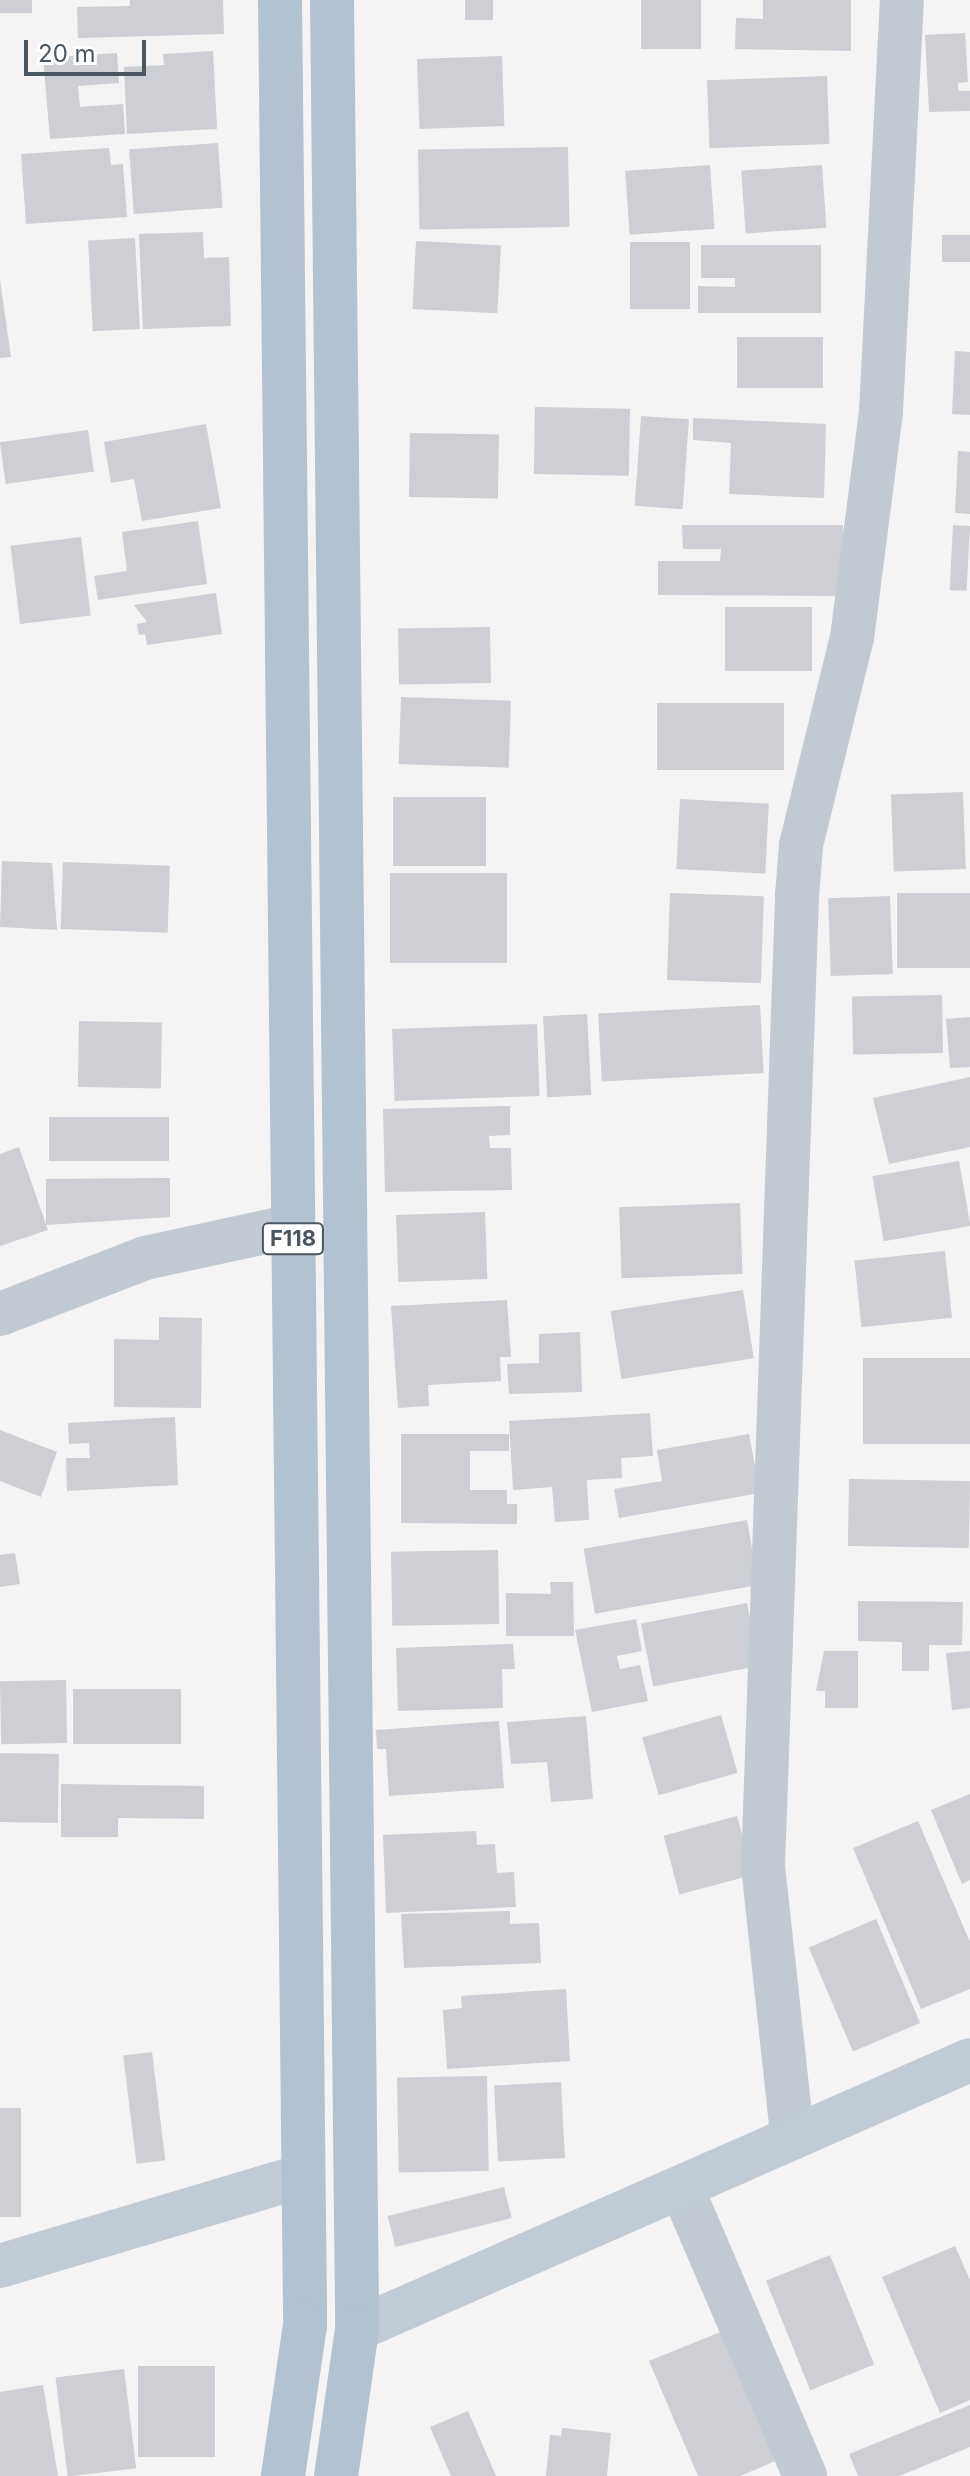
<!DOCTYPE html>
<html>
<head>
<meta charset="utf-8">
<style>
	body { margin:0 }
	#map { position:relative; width:970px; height:2476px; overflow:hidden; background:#f5f3f3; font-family:Inter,sans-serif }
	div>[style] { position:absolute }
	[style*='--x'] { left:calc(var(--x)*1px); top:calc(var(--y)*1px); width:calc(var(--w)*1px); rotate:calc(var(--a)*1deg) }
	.building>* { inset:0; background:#cdcfd5; transform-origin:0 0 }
	.minor>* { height:44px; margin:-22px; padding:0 22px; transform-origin:22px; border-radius:22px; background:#c1cad2 }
	.secondary>* { height:44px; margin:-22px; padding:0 22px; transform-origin:22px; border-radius:22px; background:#c1cbd6 }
	.primary>* { height:44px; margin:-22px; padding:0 22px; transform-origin:22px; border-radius:22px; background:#b3c2d1 }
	span { translate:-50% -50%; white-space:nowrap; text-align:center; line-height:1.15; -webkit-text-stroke:8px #fff; paint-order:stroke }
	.shield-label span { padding:2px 6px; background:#fff; border:2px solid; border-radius:6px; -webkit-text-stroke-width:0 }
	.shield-label { font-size:22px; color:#4a5661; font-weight:700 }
	.scale { position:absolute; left:24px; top:40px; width:122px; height:36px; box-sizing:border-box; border:4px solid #4a5661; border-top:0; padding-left:10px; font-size:24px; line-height:28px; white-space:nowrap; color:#4a5661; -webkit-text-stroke:6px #fff; paint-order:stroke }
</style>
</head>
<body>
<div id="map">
	<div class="building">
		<div style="left:0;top:0;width:32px;height:13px"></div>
		<div style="clip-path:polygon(130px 0,223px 0,224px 34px,78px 38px,77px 7px,130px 6px)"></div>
		<div style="left:465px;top:0;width:28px;height:20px"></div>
		<div style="left:641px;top:0;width:60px;height:49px"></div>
		<div style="clip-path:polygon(763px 0,851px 0,851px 51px,735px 49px,736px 18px,763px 19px)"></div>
		<div style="clip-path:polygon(965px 33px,968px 82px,958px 83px,959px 91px,970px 91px,970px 111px,929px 112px,925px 35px)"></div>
		<div style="clip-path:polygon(213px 51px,217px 129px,127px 134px,124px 67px,164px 65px,163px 54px)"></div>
		<div style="clip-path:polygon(117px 53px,119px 83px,78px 86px,80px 107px,123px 104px,125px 134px,50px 139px,43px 58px)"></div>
		<div style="left:502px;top:56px;width:70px;height:85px;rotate:88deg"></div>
		<div style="left:827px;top:76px;width:68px;height:120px;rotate:88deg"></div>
		<div style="left:218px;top:143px;width:65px;height:89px;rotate:86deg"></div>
		<div style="left:568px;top:147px;width:80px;height:150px;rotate:89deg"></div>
		<div style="clip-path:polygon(109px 148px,111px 165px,123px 164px,127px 217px,26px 224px,21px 154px)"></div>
		<div style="left:710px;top:165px;width:64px;height:85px;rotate:86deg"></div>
		<div style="left:822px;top:165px;width:63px;height:81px;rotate:86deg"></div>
		<div style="clip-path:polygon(203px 232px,204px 258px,229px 257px,231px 326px,143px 329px,139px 234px)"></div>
		<div style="left:970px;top:235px;width:27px;height:28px;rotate:90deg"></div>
		<div style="left:135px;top:238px;width:91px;height:47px;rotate:87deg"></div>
		<div style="left:416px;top:241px;width:85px;height:68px;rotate:3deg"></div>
		<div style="left:630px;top:242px;width:60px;height:67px"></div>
		<div style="clip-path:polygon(701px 245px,821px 245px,821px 313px,698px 313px,698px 286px,735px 287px,735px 278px,701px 278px)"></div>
		<div style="clip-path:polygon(0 280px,11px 357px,0 358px)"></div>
		<div style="left:737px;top:337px;width:86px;height:51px"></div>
		<div style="clip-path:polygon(955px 351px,970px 352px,970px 415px,952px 414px)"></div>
		<div style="left:535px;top:407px;width:95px;height:67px;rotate:1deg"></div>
		<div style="left:641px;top:416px;width:48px;height:90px;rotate:4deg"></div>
		<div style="clip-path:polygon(693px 418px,826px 424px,824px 498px,729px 494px,731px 443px,693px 440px)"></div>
		<div style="clip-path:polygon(206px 424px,221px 508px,142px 521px,134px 479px,111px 483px,104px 442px)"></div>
		<div style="left:88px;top:430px;width:42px;height:89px;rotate:82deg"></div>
		<div style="left:410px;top:433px;width:89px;height:64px;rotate:1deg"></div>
		<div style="clip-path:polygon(958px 451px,970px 452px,970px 514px,955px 513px)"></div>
		<div style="clip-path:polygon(198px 521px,207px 584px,98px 600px,94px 576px,127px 571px,122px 532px)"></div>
		<div style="clip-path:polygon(682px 525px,843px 525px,843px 596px,658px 595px,658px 561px,720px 561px,721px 549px,683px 549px)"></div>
		<div style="left:953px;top:525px;width:17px;height:65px;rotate:3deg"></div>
		<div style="left:81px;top:537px;width:79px;height:71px;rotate:83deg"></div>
		<div style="clip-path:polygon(216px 593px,222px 634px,147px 645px,145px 634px,139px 635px,137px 624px,147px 622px,134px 605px)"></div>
		<div style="left:725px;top:607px;width:87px;height:64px"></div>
		<div style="left:490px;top:627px;width:56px;height:92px;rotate:89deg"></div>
		<div style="left:401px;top:697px;width:110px;height:67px;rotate:2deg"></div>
		<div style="left:657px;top:703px;width:127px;height:67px"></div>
		<div style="left:963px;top:792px;width:77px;height:72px;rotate:88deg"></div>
		<div style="left:393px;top:797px;width:93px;height:69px"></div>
		<div style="left:680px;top:799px;width:89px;height:70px;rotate:3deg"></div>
		<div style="clip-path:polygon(2px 861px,52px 863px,57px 930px,0 927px)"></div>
		<div style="left:63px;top:862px;width:107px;height:67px;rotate:2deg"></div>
		<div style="left:390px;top:873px;width:117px;height:90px"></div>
		<div style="left:670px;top:893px;width:94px;height:87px;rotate:2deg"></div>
		<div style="left:970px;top:893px;width:75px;height:73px;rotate:90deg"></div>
		<div style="left:890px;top:896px;width:78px;height:62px;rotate:88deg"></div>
		<div style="left:942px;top:995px;width:58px;height:90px;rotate:89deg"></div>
		<div style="left:760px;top:1005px;width:68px;height:162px;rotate:87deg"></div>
		<div style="left:587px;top:1014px;width:81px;height:44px;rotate:87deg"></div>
		<div style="clip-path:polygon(970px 1017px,970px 1067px,950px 1068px,946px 1019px)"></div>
		<div style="left:79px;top:1021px;width:83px;height:66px;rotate:1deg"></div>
		<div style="left:537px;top:1024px;width:72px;height:145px;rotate:88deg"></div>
		<div style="clip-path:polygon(970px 1077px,970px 1147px,889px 1164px,873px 1098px)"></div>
		<div style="clip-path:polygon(510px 1106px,510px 1135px,489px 1136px,490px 1148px,511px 1148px,512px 1190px,385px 1192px,383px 1109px)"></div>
		<div style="left:169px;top:1117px;width:44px;height:120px;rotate:90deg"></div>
		<div style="clip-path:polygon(19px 1147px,48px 1230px,0 1246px,0 1154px)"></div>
		<div style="left:959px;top:1161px;width:66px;height:88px;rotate:80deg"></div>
		<div style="clip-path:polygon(170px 1178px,170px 1217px,46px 1225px,46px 1179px)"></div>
		<div style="left:740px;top:1203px;width:71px;height:121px;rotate:88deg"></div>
		<div style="left:485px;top:1212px;width:67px;height:89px;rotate:88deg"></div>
		<div style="left:945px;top:1251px;width:67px;height:91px;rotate:84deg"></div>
		<div style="left:743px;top:1290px;width:69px;height:134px;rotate:81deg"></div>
		<div style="clip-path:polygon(507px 1300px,511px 1357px,500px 1357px,501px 1381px,428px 1385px,429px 1406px,398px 1408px,391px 1306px)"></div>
		<div style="clip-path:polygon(159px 1317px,202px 1318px,201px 1408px,114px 1407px,114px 1339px,159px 1340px)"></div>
		<div style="clip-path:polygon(580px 1332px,582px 1392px,509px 1394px,507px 1364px,539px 1363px,539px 1334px)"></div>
		<div style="left:970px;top:1358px;width:86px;height:107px;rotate:90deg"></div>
		<div style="clip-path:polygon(650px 1413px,653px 1456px,621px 1458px,622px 1478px,587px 1480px,589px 1520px,555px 1522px,552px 1487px,513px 1490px,509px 1421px)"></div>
		<div style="clip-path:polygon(175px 1417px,178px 1485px,67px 1491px,66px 1458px,90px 1458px,89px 1443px,69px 1444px,68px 1423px)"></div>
		<div style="clip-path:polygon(0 1430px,57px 1452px,41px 1497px,0 1481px)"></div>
		<div style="clip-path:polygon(401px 1434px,509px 1434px,509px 1451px,470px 1451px,470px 1490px,507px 1490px,507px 1504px,517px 1504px,517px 1524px,401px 1523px)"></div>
		<div style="clip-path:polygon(749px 1434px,760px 1493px,619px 1518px,614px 1489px,662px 1481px,657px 1450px)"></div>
		<div style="left:849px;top:1479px;width:121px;height:67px;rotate:1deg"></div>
		<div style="left:747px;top:1520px;width:66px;height:166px;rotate:80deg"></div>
		<div style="left:498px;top:1550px;width:74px;height:107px;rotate:89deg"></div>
		<div style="clip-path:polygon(15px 1553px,20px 1584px,0 1587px,0 1555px)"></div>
		<div style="clip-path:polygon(550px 1582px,573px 1582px,574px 1636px,506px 1636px,506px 1593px,551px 1594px)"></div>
		<div style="clip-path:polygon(858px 1601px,963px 1602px,962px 1645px,929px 1645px,929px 1671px,902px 1671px,902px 1642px,858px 1641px)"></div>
		<div style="left:747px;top:1603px;width:64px;height:108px;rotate:79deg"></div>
		<div style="clip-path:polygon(636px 1619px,642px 1651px,617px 1656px,620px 1669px,640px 1665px,648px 1701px,592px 1712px,575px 1630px)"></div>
		<div style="clip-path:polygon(513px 1644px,515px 1669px,502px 1669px,503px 1708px,398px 1711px,396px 1648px)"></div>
		<div style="clip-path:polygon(824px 1651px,858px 1651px,858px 1708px,825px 1708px,825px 1691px,816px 1691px)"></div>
		<div style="clip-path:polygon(970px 1651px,970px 1708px,952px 1710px,946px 1653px)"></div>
		<div style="left:66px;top:1680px;width:63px;height:66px;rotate:89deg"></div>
		<div style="left:73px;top:1689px;width:108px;height:55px"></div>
		<div style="left:721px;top:1715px;width:60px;height:82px;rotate:74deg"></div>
		<div style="clip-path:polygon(586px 1716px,593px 1799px,551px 1802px,547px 1762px,511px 1764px,507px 1722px)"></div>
		<div style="clip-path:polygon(499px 1721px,504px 1788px,389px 1796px,386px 1749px,377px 1749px,376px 1730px)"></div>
		<div style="left:0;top:1753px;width:59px;height:69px;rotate:1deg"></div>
		<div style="clip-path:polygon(61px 1784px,204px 1786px,204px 1819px,118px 1818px,118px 1837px,61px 1837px)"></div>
		<div style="clip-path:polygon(970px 1794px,970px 1880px,962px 1884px,931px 1810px)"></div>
		<div style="left:737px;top:1816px;width:61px;height:76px;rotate:75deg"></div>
		<div style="clip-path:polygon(918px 1821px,970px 1942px,970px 1989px,921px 2009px,853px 1848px)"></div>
		<div style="clip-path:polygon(476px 1831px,477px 1845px,495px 1844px,497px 1873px,514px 1872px,516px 1907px,386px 1913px,383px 1835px)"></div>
		<div style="clip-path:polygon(510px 1911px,510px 1924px,539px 1923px,541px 1963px,404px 1968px,401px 1914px)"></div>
		<div style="left:876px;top:1919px;width:113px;height:73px;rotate:67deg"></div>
		<div style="clip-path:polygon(566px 1989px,570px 2061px,447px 2069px,443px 2010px,462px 2008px,461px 1996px)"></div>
		<div style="left:152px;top:2052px;width:109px;height:29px;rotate:83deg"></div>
		<div style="left:487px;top:2076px;width:95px;height:90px;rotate:89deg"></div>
		<div style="left:561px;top:2082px;width:76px;height:67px;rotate:87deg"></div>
		<div style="left:0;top:2108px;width:21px;height:109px"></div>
		<div style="left:504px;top:2187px;width:32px;height:120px;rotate:76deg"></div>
		<div style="clip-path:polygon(955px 2246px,970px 2280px,970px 2400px,940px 2413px,882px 2277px)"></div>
		<div style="left:830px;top:2255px;width:118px;height:69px;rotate:68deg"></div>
		<div style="clip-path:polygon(723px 2331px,778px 2460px,740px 2476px,698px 2476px,649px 2361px)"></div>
		<div style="left:138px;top:2366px;width:77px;height:91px"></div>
		<div style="left:124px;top:2369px;width:100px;height:69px;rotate:83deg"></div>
		<div style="clip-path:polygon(43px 2385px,58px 2476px,0 2476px,0 2392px)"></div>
		<div style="clip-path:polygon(970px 2405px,970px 2447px,899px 2476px,858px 2476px,849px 2454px)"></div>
		<div style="clip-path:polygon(468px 2411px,496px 2476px,451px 2476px,430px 2427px)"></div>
		<div style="clip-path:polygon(562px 2428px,611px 2433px,607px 2476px,546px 2476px,550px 2435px,561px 2436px)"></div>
	</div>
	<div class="minor">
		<div style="--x:0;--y:1314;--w:155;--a:-21.1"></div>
		<div style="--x:145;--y:1258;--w:151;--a:-12.2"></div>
		<div style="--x:792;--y:2133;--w:268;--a:-96.2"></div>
		<div style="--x:763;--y:1867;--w:972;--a:-87.99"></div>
		<div style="--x:797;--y:896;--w:51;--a:-85.5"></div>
		<div style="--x:801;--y:845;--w:213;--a:-76.2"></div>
		<div style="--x:852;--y:638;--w:228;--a:-82.7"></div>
		<div style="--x:881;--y:412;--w:413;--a:-87.1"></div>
		<div style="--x:683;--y:2191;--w:310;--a:66.8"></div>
	</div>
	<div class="secondary">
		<div style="--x:0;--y:2266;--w:315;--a:-16.6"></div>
		<div style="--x:357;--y:2329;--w:669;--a:-23.69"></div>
	</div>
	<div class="primary">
		<div style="--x:280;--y:0;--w:2325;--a:89.38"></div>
		<div style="--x:305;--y:2325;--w:153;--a:98.3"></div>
		<div style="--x:332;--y:0;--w:2329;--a:89.38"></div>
		<div style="--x:357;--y:2329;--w:148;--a:98.1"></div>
	</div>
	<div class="shield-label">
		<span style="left:293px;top:1239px">F118</span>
	</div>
	<div class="scale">20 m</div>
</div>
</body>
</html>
